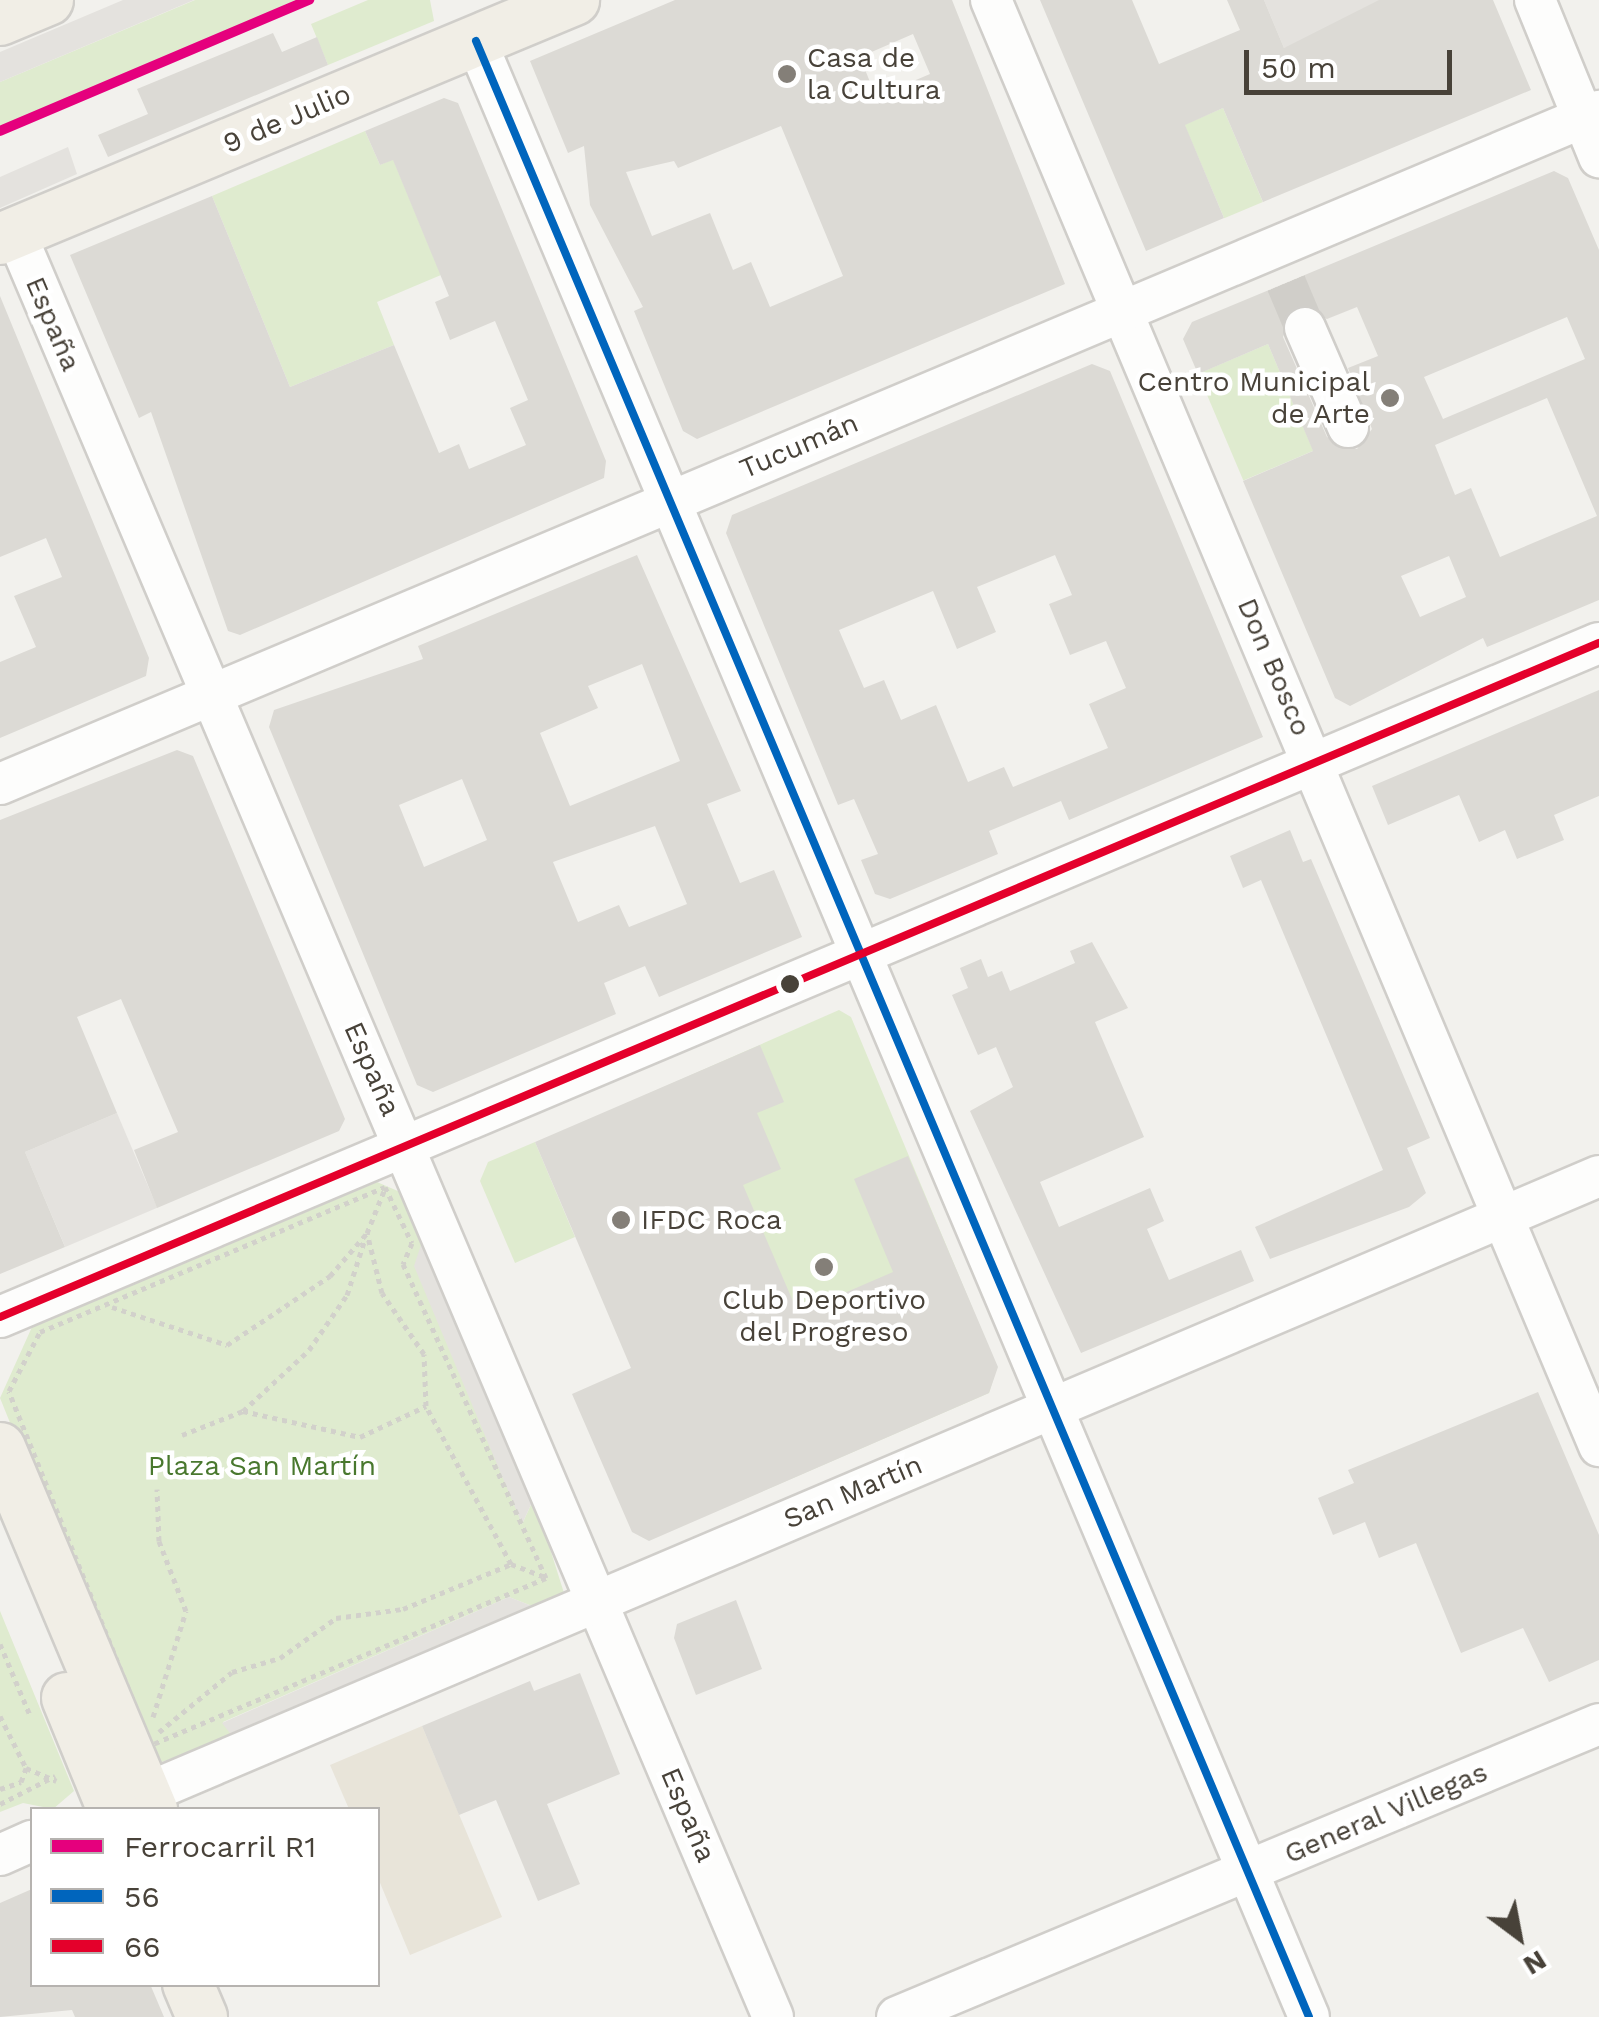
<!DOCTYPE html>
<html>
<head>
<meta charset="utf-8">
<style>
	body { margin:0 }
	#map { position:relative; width:1599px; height:2017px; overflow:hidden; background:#f2f1ed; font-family:"Work Sans",sans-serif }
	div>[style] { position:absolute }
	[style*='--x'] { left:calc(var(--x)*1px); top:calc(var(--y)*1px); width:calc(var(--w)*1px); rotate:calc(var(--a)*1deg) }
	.education>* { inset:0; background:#e8e4d9 }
	.green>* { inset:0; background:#dfebcf; transform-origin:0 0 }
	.parking>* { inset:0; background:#e4e2de; transform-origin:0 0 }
	.building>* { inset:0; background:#dcdad5 }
	.minor-tunnel>* { height:40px; margin-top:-20px; transform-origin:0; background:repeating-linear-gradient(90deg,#d0cec9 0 40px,transparent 0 60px) }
	.path>* { height:5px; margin-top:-2.5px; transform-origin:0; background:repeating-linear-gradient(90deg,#d2d1cb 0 5px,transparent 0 10px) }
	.roads { filter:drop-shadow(2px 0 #d0ceca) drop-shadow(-2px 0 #d0ceca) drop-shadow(0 2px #d0ceca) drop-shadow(0 -2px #d0ceca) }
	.minor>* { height:40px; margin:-20px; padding:0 20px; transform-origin:20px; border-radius:20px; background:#fdfdfc }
	.major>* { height:50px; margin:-25px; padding:0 25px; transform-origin:25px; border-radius:25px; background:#f1eee6 }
	.bus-1>* { height:8px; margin:-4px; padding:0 4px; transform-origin:4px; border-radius:4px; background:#0065bd }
	.bus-2>* { height:8px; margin:-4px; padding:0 4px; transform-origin:4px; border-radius:4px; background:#e4002b }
	.rail-1>* { height:10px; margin:-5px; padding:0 5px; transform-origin:5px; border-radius:5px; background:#e5007d }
	.dots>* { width:28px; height:28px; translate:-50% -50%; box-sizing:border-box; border:5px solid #fff; border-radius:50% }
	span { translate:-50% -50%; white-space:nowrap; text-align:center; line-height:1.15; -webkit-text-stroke:9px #fff; paint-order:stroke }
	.poi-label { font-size:28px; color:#484239 }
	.left { translate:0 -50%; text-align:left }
	.right { translate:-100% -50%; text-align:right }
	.street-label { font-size:28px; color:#484239 }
	.park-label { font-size:28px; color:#49782e }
	.legend { position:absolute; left:30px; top:1807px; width:350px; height:180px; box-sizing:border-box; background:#fff; border:2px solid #b6b3b0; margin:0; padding:12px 18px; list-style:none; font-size:30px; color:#484239 }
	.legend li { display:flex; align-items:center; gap:20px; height:50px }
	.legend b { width:50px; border:2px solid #b6b3b0 }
	.north { position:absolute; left:1469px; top:1887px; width:100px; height:100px; -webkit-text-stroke:8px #fff; paint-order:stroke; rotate:148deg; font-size:28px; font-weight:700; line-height:40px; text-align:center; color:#484239 }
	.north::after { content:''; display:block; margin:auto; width:35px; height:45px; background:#484239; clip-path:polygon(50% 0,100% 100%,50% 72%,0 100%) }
	.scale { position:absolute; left:1244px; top:50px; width:208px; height:45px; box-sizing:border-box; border:5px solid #484239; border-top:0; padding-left:12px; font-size:30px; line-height:35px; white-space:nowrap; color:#484239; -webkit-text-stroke:8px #fff; paint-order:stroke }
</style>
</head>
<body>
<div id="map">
	<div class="education">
		<div style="clip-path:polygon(422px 1726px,502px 1917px,410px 1955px,378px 1878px,378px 1810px,349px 1809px,330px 1765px)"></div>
	</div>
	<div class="green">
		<div style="clip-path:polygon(195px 0,314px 0,0 132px,0 82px)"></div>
		<div style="clip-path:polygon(368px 0,430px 0,434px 21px,328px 65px,311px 24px)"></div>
		<div style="left:1223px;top:108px;width:102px;height:42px;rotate:67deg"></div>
		<div style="clip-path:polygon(365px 131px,380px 165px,393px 159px,441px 275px,377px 302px,394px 345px,290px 387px,212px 196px)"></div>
		<div style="left:1268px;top:344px;width:116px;height:76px;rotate:67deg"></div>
		<div style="clip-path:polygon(839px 1010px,851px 1017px,997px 1367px,989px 1393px,740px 1501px,625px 1104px)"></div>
		<div style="clip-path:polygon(535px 1142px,575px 1237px,515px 1263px,480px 1181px,488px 1162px)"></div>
		<div style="clip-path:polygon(377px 1182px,407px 1195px,523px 1522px,534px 1498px,564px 1593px,537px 1608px,509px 1597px,223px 1722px,233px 1737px,156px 1764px,146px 1758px,0 1398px,32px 1327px)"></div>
		<div style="clip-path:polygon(0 1611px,74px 1791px,53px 1809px,23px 1803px,0 1812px)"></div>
	</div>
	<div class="parking">
		<div style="clip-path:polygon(123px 0,194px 0,0 82px,0 52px)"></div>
		<div style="clip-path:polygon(1264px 0,1379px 0,1389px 23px,1284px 48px)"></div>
		<div style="clip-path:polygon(68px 147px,77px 174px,0 208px,0 177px)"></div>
		<div style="left:117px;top:1113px;width:103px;height:100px;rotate:67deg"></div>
		<div style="clip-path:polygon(425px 1233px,534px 1498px,522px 1524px,414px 1266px)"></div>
		<div style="clip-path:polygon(509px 1597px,537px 1608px,233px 1737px,222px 1723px)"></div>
	</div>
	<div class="building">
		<div style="clip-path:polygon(evenodd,675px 0,952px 0,1065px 284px,697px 439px,683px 431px,634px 311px,643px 307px,590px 205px,584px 146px,568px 153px,530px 61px,675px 0,913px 34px,930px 74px,876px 97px,860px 57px,913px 34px,675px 0,781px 126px,843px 276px,770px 307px,751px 262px,733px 270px,710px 213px,652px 236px,626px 172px,674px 161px,678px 168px,781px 126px)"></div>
		<div style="clip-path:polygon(1040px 0,1132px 0,1159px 64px,1240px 30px,1227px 0,1264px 0,1284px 48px,1379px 0,1493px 0,1531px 90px,1263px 202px,1223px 108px,1185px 125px,1224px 218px,1146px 251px)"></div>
		<div style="clip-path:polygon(273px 33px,282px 52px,317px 37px,328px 65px,108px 157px,98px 135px,148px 114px,137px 89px)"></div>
		<div style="clip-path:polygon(444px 98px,458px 103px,606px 461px,604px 478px,240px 635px,228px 631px,151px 412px,139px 418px,70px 255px,212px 196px,290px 387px,394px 345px,439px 453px,459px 444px,469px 469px,526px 445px,510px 408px,528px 400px,495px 321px,450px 340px,435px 302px,449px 296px,393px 160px,380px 165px,365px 131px)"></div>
		<div style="clip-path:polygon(evenodd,1554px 171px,1568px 178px,1599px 250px,1599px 600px,1487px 647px,1483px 638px,1350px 706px,1335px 698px,1243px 481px,1313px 451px,1268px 344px,1198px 374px,1183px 339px,1192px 322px,1554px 171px,1296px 306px,1327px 319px,1357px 307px,1378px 356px,1348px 368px,1372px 429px,1357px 449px,1327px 437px,1283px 337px,1296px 306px,1554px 171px,1567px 317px,1585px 359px,1443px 419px,1424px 377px,1567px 317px,1554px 171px,1547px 398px,1597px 516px,1500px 557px,1471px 488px,1455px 495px,1435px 445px,1547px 398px,1554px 171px,1449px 556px,1466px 597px,1420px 617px,1401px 576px,1449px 556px)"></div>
		<div style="clip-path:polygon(0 296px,149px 658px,146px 676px,0 738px,0 662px,36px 647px,14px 596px,62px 577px,46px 538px,0 557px)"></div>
		<div style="clip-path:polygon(evenodd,1092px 364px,1110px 371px,1263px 737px,1069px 820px,1061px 801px,989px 831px,998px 854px,890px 899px,875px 894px,861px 860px,878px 854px,854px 799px,838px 805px,726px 533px,732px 515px,1092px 364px,1055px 555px,1072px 595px,1049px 604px,1070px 655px,1106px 641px,1126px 688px,1089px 704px,1108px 748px,1013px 787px,1004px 767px,968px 782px,936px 705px,901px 720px,884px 680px,864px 688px,839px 630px,933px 591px,957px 649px,996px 632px,977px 587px,1055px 555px)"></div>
		<div style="clip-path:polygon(evenodd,637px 555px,741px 791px,707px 804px,740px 883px,774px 870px,802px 937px,659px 997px,645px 966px,604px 983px,616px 1014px,433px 1092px,417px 1085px,359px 944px,269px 727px,274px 710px,423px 659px,418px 646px,637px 555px,642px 664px,680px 761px,570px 806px,540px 733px,598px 708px,588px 686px,642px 664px,637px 555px,462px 779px,487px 840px,424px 867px,399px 805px,462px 779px,637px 555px,655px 826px,687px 904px,629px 927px,619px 905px,578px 922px,553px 862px,655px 826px)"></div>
		<div style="clip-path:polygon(1599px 690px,1599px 796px,1554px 815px,1564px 840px,1517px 859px,1505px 830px,1479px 842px,1459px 795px,1388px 825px,1372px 786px)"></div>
		<div style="clip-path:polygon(177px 750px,193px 756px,345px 1119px,339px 1131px,157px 1208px,134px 1150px,178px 1132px,121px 999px,77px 1017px,117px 1113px,25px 1152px,65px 1247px,0 1274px,0 820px)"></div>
		<div style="clip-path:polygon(1290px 830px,1303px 862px,1311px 859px,1430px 1138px,1407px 1148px,1426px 1193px,1409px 1207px,1270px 1259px,1255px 1227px,1383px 1170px,1261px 880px,1243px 888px,1230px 856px)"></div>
		<div style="clip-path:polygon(1092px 942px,1128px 1008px,1095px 1022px,1144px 1137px,1040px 1182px,1059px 1227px,1150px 1188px,1164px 1221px,1147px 1229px,1169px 1280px,1241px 1250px,1254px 1281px,1081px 1353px,970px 1111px,1013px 1087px,996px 1047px,978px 1055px,952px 995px,968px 988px,960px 968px,981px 959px,988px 977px,1002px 971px,1010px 991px,1075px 963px,1070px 951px)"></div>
		<div style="clip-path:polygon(760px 1045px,784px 1102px,757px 1113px,781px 1169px,743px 1185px,798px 1313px,893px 1272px,854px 1179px,908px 1156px,998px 1367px,989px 1393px,649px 1541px,632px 1532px,572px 1394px,631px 1368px,535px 1142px)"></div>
		<div style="clip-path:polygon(1538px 1392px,1599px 1535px,1599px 1660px,1549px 1682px,1523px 1628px,1461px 1653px,1416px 1543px,1379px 1558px,1365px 1522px,1333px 1535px,1318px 1498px,1354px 1483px,1348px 1470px)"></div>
		<div style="clip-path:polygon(736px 1600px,762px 1669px,696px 1695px,674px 1638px,677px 1624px)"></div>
		<div style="clip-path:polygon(580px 1673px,620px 1774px,547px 1804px,580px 1884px,538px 1901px,496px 1800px,459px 1815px,422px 1726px,530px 1681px,534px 1691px)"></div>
		<div style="clip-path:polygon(32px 1889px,32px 1984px,150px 1984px,164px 2017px,75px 2017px,72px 2010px,0 2017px,0 1903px)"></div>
	</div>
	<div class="minor-tunnel">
		<div style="--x:1286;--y:283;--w:49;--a:67.1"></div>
	</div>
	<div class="path">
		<div style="--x:385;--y:1187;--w:62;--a:64.3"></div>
		<div style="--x:412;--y:1243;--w:23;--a:113"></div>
		<div style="--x:403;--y:1264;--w:345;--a:65.5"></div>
		<div style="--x:546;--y:1578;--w:429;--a:157.1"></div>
		<div style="--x:151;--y:1745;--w:381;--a:-111.9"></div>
		<div style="--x:9;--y:1391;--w:67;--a:-62.3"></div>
		<div style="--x:40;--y:1332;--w:374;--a:-22.8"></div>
		<div style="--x:112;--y:1307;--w:121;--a:18.3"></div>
		<div style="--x:227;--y:1345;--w:124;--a:-33.8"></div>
		<div style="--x:330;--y:1276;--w:57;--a:-49.3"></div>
		<div style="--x:243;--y:1411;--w:120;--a:12.5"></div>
		<div style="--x:360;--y:1437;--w:73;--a:-25.2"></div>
		<div style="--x:182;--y:1435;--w:66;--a:-21.5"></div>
		<div style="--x:243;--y:1411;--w:90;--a:-42.7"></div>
		<div style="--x:309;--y:1350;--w:67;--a:-55.4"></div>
		<div style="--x:347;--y:1295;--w:59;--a:-72.2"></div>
		<div style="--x:511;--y:1564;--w:34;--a:21"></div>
		<div style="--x:0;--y:1644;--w:77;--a:67.1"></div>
		<div style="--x:0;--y:1716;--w:58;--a:63.4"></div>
		<div style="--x:26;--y:1768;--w:33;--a:23"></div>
		<div style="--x:153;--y:1717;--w:111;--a:-72.7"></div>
		<div style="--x:186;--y:1611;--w:75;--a:-111.1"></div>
		<div style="--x:159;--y:1541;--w:52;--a:-92.2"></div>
		<div style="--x:159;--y:1732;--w:94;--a:-39.4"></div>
		<div style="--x:232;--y:1672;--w:50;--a:-16.3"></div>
		<div style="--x:280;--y:1658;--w:69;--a:-35.5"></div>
		<div style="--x:336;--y:1618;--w:68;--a:-7.7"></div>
		<div style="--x:403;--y:1609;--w:117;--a:-22.6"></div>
		<div style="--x:511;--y:1564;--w:179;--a:-118.3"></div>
		<div style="--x:426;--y:1406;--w:52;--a:-92.2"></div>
		<div style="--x:424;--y:1354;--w:74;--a:-124.5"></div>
		<div style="--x:382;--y:1293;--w:62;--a:-104"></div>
		<div style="--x:367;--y:1233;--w:45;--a:-68"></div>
		<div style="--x:0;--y:1789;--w:22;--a:-18"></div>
		<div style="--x:21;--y:1782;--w:15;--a:-70"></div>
		<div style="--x:0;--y:1804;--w:62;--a:-27"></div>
	</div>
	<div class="roads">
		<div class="minor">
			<div style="--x:991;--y:0;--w:1569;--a:67.19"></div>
			<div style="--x:1535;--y:0;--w:170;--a:67.8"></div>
			<div style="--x:476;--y:41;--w:2144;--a:67.14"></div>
			<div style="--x:15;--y:232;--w:1939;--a:66.99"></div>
			<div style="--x:1305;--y:328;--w:108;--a:66.5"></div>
			<div style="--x:0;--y:784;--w:1735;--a:-22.83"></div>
			<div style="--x:0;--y:1317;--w:1735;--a:-22.86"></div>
			<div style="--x:121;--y:1804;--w:1606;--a:-23.02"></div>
			<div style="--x:0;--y:1855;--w:35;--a:-24"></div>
			<div style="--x:897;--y:2017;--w:761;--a:-22.65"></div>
		</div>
		<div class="major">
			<div style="--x:0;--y:20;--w:52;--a:-22.6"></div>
			<div style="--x:0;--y:239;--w:622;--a:-22.61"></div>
			<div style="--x:0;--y:1448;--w:393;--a:67.2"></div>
			<div style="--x:67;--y:1698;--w:121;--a:67.7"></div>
			<div style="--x:188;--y:1984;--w:36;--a:67"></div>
		</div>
	</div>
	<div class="bus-1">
		<div style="--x:476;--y:41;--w:2144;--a:67.14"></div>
	</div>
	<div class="bus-2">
		<div style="--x:0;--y:1317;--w:1735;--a:-22.86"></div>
	</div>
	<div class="rail-1">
		<div style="--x:0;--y:131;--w:336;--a:-23"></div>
	</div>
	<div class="dots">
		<div style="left:787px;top:74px;background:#847f78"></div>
		<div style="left:1390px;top:398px;background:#847f78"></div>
		<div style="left:790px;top:984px;background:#484239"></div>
		<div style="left:621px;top:1220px;background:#847f78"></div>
		<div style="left:824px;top:1267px;background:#847f78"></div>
	</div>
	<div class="poi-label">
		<span class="left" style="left:807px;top:74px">Casa de<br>la Cultura</span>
		<span class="right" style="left:1370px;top:398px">Centro Municipal<br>de Arte</span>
		<span class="left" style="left:641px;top:1220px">IFDC Roca</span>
		<span style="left:824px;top:1316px">Club Deportivo<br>del Progreso</span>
	</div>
	<div class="street-label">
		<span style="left:287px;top:119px;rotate:-23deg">9 de Julio</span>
		<span style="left:53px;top:324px;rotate:67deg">España</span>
		<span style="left:799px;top:446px;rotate:-23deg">Tucumán</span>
		<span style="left:1274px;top:667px;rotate:67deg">Don Bosco</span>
		<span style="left:372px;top:1069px;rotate:66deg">España</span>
		<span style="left:853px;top:1492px;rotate:-23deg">San Martín</span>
		<span style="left:1386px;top:1813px;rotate:-23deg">General Villegas</span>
		<span style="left:688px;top:1815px;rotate:67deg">España</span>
	</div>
	<div class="park-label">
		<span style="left:262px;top:1466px">Plaza San Martín</span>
	</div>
	<ul class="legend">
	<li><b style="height:12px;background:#e5007d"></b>Ferrocarril R1</li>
	<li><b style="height:12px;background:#0065bd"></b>56</li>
	<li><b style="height:12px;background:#e4002b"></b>66</li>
	</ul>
	<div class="north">N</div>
	<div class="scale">50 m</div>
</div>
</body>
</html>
